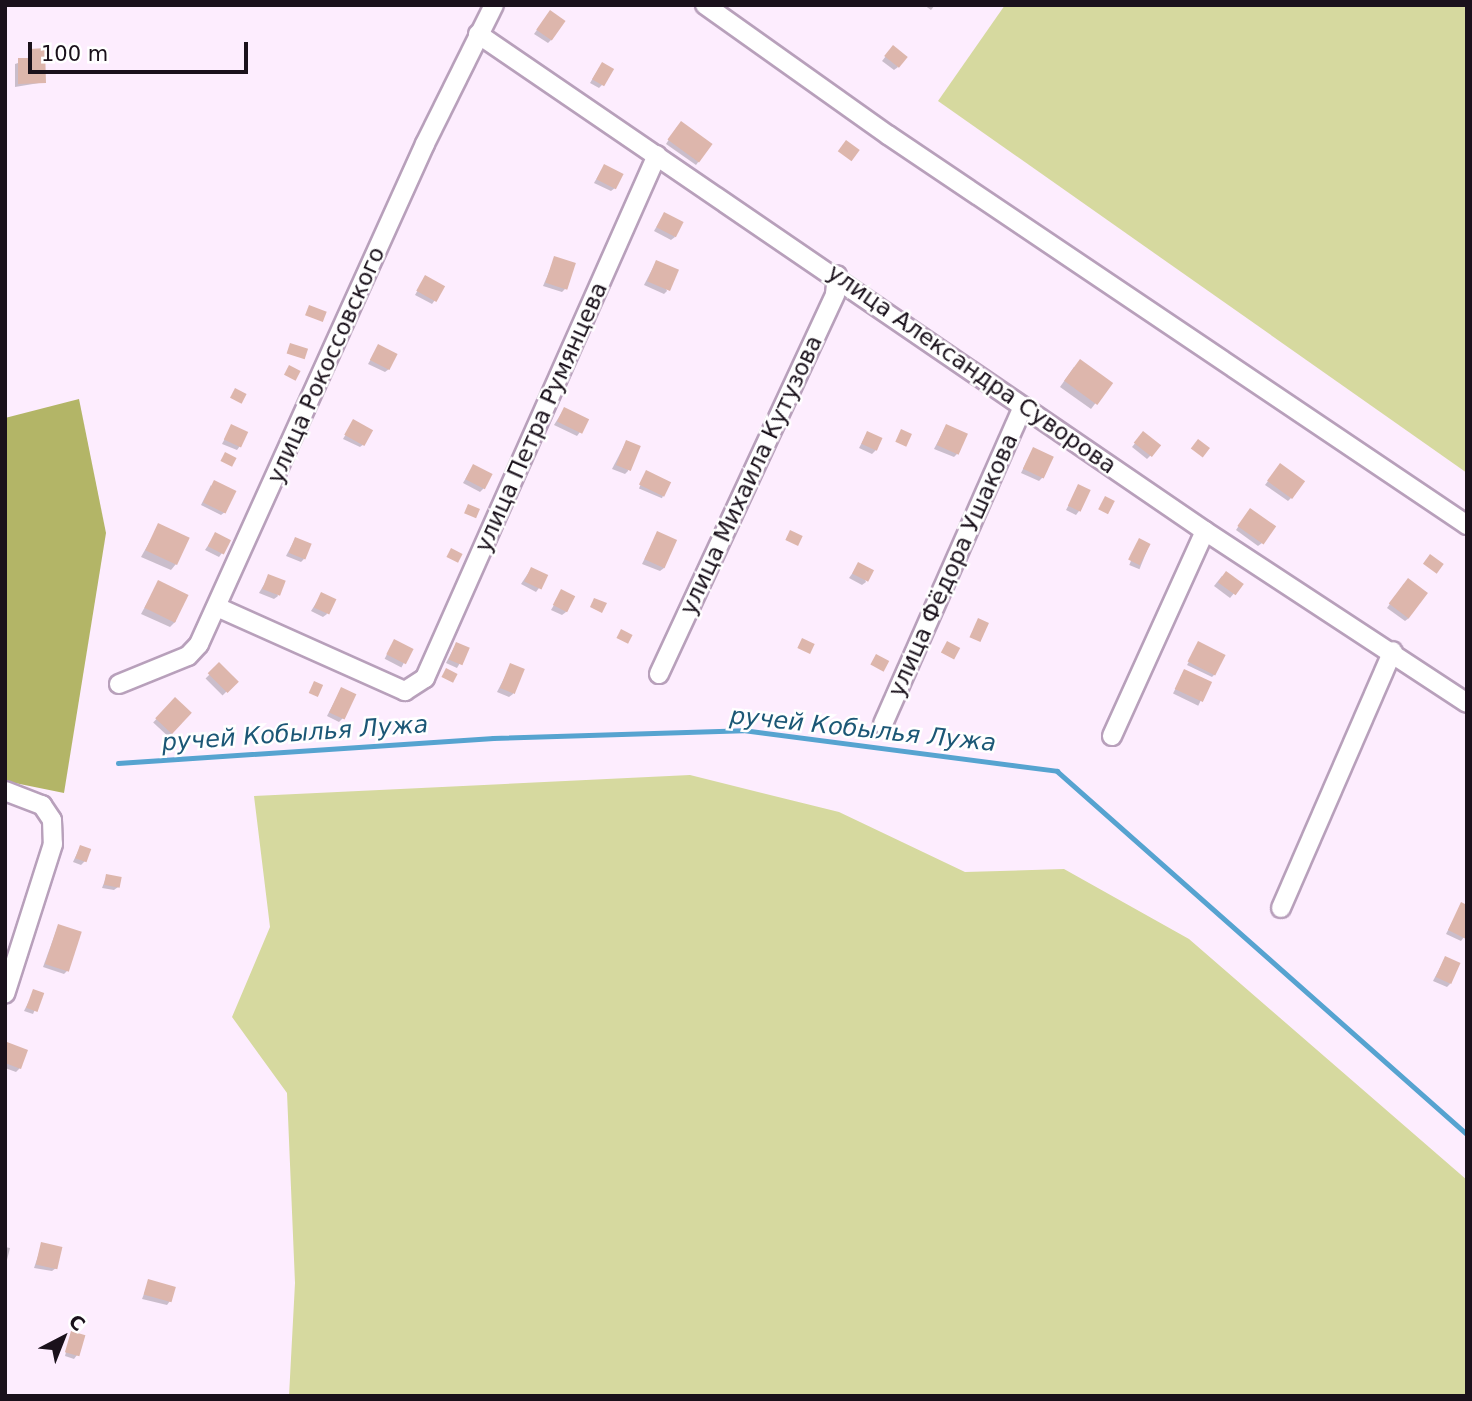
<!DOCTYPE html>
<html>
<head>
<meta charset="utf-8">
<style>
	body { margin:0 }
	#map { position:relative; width:1472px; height:1401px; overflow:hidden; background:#fdedfe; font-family:"DejaVu Sans",sans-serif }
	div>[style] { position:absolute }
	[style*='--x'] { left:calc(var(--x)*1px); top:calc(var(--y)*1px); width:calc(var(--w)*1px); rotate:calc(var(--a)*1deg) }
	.green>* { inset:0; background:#d6d99f }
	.forest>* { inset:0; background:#b3b567 }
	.shadow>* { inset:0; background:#0003; transform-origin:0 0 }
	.stream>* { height:4.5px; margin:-2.25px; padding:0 2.25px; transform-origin:2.25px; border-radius:2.25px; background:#56a3d0 }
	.building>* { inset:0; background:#ddb6ac; transform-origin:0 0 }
	.roads { filter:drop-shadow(2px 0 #b8a0bb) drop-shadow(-2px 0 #b8a0bb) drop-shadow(0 2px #b8a0bb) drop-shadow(0 -2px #b8a0bb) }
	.minor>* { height:18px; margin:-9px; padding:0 9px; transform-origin:9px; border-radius:9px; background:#fff }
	span { translate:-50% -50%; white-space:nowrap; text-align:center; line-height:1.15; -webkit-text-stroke:5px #fff; paint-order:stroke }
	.street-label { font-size:23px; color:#1a111b }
	.water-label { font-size:24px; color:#1c5776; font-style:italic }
	.frame { position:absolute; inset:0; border:7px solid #1a111b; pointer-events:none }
	.north { position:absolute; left:28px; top:1303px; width:70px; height:70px; -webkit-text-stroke:5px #fff; paint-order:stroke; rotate:42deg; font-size:19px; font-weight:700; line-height:28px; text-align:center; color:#1a111b }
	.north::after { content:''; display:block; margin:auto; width:24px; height:32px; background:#1a111b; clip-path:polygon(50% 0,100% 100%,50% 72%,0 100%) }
	.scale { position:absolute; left:28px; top:42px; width:220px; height:32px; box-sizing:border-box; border:4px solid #1a111b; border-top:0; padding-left:9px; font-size:21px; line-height:24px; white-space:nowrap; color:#1a111b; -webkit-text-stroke:5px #fff; paint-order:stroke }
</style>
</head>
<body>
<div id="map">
	<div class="green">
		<div style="clip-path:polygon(1005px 5px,1467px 5px,1467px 473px,938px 101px)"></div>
		<div style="clip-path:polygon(690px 775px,839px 812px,965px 872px,1064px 869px,1189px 939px,1467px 1180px,1467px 1396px,289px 1396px,295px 1283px,287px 1093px,232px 1017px,270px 927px,254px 796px)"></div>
	</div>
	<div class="forest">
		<div style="clip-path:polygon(79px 399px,106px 533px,64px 793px,5px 781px,5px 418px)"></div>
	</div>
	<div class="shadow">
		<div style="clip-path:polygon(924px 5px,935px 5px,931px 10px)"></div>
		<div style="clip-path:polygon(547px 16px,551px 40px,548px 43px,534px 34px)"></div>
		<div style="clip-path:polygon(31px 50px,45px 82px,15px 87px,15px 64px,27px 60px)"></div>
		<div style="clip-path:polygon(890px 51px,898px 67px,894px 70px,882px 61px)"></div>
		<div style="clip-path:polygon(599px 68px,602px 85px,599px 88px,590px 83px)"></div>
		<div style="clip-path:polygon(677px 127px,699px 161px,696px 165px,666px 144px)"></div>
		<div style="clip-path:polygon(604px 166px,615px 188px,611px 191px,594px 183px)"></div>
		<div style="clip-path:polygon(664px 214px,675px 237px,671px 240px,654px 231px)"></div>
		<div style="clip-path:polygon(555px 258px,565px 289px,562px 292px,543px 286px)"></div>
		<div style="clip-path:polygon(656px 262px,667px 291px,664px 294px,644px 285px)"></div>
		<div style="clip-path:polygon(425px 277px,435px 300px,432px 304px,415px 295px)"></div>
		<div style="clip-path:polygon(378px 347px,389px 369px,385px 372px,368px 364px)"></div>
		<div style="clip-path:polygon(1074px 367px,1111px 383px,1091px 409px,1060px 387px)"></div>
		<div style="clip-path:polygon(564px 409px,580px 432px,577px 436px,554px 425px)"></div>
		<div style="clip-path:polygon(353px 422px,364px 444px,360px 447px,343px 439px)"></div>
		<div style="clip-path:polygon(946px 426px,957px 454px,954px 457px,934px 449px)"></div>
		<div style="clip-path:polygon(231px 427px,240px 446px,237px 450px,222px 444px)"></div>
		<div style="clip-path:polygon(867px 433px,876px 450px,872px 454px,859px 448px)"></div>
		<div style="clip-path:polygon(1140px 437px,1151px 455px,1147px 459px,1132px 447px)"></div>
		<div style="clip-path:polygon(626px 442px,628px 471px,625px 474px,612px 469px)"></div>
		<div style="clip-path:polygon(1033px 449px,1043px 477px,1039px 481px,1021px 473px)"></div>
		<div style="clip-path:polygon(473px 466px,484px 488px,480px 492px,463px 483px)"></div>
		<div style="clip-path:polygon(1277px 469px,1291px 498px,1288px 501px,1265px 485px)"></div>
		<div style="left:646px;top:472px;width:25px;height:18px;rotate:23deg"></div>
		<div style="clip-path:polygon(211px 485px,225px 512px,221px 515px,201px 505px)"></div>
		<div style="clip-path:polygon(1079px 486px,1079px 511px,1076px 515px,1066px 510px)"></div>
		<div style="clip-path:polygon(1247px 514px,1262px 543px,1258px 546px,1236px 530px)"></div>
		<div style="clip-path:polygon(159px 525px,176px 564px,171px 570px,141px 557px)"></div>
		<div style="clip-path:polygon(216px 534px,222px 553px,219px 557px,205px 550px)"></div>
		<div style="clip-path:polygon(657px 534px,664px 568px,660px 571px,642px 564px)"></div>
		<div style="clip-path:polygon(295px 539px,304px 559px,301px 562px,286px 556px)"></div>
		<div style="left:1139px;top:541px;width:11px;height:26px;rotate:22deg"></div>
		<div style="clip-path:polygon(859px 564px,866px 582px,862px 585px,849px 578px)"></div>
		<div style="clip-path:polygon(531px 569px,539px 588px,536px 592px,521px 584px)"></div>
		<div style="clip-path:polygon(269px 576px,278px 596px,274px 599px,259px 593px)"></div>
		<div style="clip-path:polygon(1222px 576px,1241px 585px,1230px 598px,1214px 586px)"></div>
		<div style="clip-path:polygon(158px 583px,176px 621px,170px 627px,141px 614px)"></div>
		<div style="clip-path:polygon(1404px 584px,1409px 618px,1405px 621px,1387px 608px)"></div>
		<div style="clip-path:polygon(562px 591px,566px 612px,562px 615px,551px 610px)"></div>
		<div style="clip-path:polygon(322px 594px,327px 614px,323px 617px,311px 611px)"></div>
		<div style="left:394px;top:641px;width:19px;height:20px;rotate:28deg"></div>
		<div style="clip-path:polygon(456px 644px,468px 649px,457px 668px,446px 663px)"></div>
		<div style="clip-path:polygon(1199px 644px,1215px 674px,1212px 677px,1187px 665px)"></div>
		<div style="left:219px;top:665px;width:24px;height:19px;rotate:45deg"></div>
		<div style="clip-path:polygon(511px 665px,513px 694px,509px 697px,497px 692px)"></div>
		<div style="left:1184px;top:671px;width:28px;height:25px;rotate:26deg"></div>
		<div style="clip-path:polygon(341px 689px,343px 718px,339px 722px,327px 716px)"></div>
		<div style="left:175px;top:699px;width:21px;height:32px;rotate:43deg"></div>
		<div style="clip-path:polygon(80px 847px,85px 861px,81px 865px,73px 862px)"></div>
		<div style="clip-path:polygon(107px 875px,118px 887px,114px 890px,102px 888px)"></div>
		<div style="clip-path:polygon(1461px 905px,1467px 907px,1467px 933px,1461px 941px,1446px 934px)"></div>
		<div style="clip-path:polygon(58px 926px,68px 970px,64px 974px,43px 967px)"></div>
		<div style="clip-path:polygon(1445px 958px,1450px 984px,1447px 987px,1433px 981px)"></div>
		<div style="clip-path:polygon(34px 991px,42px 994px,33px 1014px,24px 1011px)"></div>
		<div style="clip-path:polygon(7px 1044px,20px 1068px,16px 1072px,5px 1068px)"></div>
		<div style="clip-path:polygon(42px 1244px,56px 1268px,52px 1271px,34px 1268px)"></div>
		<div style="clip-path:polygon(5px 1247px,10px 1248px,5px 1268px)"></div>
		<div style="clip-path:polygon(149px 1281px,170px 1301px,167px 1305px,142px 1299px)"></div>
		<div style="clip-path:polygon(71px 1333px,77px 1355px,74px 1359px,65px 1356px)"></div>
	</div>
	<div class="stream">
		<div style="--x:118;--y:763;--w:376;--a:-3.8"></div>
		<div style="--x:493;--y:738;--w:250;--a:-1.8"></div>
		<div style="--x:743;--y:730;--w:317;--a:7.4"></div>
		<div style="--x:1057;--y:771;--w:548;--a:41.52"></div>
	</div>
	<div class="building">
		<div style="left:550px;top:10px;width:19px;height:24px;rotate:35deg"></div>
		<div style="left:893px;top:45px;width:19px;height:14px;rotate:39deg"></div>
		<div style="clip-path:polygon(45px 48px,46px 83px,18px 84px,18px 58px,30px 58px,30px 49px)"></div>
		<div style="left:602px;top:62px;width:14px;height:20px;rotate:30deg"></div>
		<div style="left:681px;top:121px;width:39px;height:23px;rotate:36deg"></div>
		<div style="left:846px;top:140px;width:17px;height:14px;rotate:36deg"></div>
		<div style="left:604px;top:164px;width:22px;height:17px;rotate:27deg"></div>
		<div style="left:664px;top:212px;width:22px;height:17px;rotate:27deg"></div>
		<div style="left:554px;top:256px;width:23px;height:28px;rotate:18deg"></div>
		<div style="left:656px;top:260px;width:25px;height:23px;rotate:23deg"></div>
		<div style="left:425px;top:275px;width:23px;height:18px;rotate:29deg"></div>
		<div style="left:309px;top:305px;width:19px;height:11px;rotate:21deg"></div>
		<div style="left:290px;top:343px;width:19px;height:11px;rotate:18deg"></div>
		<div style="left:378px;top:344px;width:22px;height:18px;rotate:27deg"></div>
		<div style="left:1080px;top:359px;width:41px;height:27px;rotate:36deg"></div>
		<div style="left:289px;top:365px;width:13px;height:11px;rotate:27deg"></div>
		<div style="left:235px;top:388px;width:13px;height:11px;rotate:27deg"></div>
		<div style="left:564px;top:407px;width:28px;height:16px;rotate:26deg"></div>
		<div style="left:353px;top:419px;width:23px;height:18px;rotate:29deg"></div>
		<div style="left:231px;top:424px;width:19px;height:17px;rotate:25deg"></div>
		<div style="left:946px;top:424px;width:24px;height:23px;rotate:24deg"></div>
		<div style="left:901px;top:429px;width:12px;height:14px;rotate:24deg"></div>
		<div style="left:867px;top:431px;width:17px;height:14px;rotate:24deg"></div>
		<div style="left:1143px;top:431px;width:23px;height:15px;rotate:38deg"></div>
		<div style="left:1198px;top:439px;width:15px;height:12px;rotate:37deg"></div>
		<div style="left:626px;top:440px;width:16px;height:27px;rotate:22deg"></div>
		<div style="left:1033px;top:447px;width:23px;height:24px;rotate:25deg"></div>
		<div style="left:225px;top:452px;width:13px;height:10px;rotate:27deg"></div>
		<div style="left:1280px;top:463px;width:31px;height:22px;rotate:36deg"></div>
		<div style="left:473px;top:464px;width:22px;height:17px;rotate:27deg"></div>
		<div style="left:646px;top:470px;width:28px;height:16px;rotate:26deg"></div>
		<div style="left:214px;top:480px;width:25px;height:25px;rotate:26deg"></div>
		<div style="left:1078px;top:484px;width:14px;height:24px;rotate:25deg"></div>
		<div style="left:1105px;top:496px;width:11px;height:15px;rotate:27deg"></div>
		<div style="left:468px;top:504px;width:13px;height:10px;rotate:23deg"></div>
		<div style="left:1250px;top:508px;width:32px;height:22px;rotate:35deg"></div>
		<div style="left:158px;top:523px;width:35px;height:30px;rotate:25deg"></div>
		<div style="left:790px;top:530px;width:14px;height:11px;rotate:25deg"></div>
		<div style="left:657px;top:531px;width:22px;height:31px;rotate:24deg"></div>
		<div style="left:215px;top:532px;width:18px;height:16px;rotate:27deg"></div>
		<div style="left:295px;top:537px;width:18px;height:17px;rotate:22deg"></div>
		<div style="left:1139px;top:538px;width:13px;height:24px;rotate:27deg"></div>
		<div style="left:451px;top:548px;width:13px;height:10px;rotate:27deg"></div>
		<div style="left:1430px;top:554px;width:17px;height:12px;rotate:36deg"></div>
		<div style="left:858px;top:562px;width:18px;height:13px;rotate:27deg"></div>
		<div style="left:531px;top:567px;width:19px;height:16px;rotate:25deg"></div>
		<div style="left:1226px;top:571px;width:22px;height:14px;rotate:36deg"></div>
		<div style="left:268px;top:574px;width:19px;height:16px;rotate:21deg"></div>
		<div style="left:1408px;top:578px;width:25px;height:32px;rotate:37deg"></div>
		<div style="left:158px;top:580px;width:34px;height:31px;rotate:26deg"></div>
		<div style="left:561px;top:589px;width:16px;height:18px;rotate:27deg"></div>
		<div style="left:321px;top:592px;width:17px;height:17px;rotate:25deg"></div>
		<div style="clip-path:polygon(594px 598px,607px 603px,602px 613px,590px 607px)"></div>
		<div style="left:978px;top:618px;width:12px;height:21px;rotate:24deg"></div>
		<div style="left:621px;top:629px;width:13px;height:10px;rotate:27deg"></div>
		<div style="left:802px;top:638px;width:14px;height:11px;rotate:25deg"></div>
		<div style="left:394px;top:639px;width:22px;height:17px;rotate:27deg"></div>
		<div style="left:947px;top:641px;width:15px;height:13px;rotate:28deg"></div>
		<div style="left:1198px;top:641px;width:31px;height:23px;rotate:27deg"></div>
		<div style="left:456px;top:642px;width:15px;height:19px;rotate:23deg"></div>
		<div style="left:876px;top:654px;width:15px;height:12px;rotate:28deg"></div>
		<div style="left:219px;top:662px;width:28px;height:16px;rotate:45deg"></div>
		<div style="left:510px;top:663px;width:16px;height:27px;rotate:22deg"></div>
		<div style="left:446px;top:668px;width:13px;height:10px;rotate:27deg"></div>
		<div style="left:1184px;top:669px;width:31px;height:22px;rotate:25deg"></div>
		<div style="left:314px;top:681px;width:10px;height:13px;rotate:24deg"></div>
		<div style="left:341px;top:687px;width:17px;height:28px;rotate:25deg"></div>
		<div style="left:175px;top:697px;width:23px;height:29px;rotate:43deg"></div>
		<div style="left:80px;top:845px;width:12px;height:14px;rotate:20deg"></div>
		<div style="left:106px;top:874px;width:16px;height:11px;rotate:11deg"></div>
		<div style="clip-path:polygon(1461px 902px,1467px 905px,1466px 939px,1448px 930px)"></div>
		<div style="left:58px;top:924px;width:25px;height:42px;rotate:18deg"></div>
		<div style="left:1445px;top:956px;width:17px;height:23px;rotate:24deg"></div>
		<div style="left:33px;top:989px;width:12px;height:20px;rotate:20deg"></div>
		<div style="clip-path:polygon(7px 1042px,28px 1050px,21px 1069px,5px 1063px)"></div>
		<div style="left:41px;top:1242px;width:22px;height:23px;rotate:13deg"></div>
		<div style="left:148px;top:1279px;width:29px;height:16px;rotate:16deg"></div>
		<div style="left:71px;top:1331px;width:15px;height:22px;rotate:16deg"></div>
	</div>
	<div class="roads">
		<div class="minor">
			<div style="--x:705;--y:5;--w:224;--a:35.4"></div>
			<div style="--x:888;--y:135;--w:698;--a:33.96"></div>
			<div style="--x:478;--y:34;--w:881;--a:34.36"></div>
			<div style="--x:1205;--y:531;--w:313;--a:33.3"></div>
			<div style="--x:217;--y:607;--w:206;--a:24.1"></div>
			<div style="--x:405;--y:691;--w:24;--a:-33"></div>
			<div style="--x:425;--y:678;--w:572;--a:-66.08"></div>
			<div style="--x:659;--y:674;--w:419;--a:-65.1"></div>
			<div style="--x:835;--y:294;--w:19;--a:-84"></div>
			<div style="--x:119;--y:684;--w:74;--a:-22.1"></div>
			<div style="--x:188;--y:656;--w:16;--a:-47"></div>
			<div style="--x:199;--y:644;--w:549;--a:-65.68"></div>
			<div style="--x:425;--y:144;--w:155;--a:-63.6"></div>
			<div style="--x:883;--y:724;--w:347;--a:-66.2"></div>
			<div style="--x:1112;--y:736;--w:225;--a:-65.6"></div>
			<div style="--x:5;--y:791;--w:40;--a:21"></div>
			<div style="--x:42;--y:805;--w:18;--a:56"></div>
			<div style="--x:52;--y:820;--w:24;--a:88"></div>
			<div style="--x:53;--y:844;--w:157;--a:107.7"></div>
			<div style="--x:1281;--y:908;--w:280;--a:-66.5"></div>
		</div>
	</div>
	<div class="street-label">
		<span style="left:326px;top:365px;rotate:-66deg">улица Рокоссовского</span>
		<span style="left:972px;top:369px;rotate:35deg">улица Александра Суворова</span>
		<span style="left:541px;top:417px;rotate:-66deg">улица Петра Румянцева</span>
		<span style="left:751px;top:475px;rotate:-65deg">улица Михаила Кутузова</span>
		<span style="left:953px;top:565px;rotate:-66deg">улица Фёдора Ушакова</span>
	</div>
	<div class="water-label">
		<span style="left:863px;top:730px;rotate:6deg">ручей Кобылья Лужа</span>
		<span style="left:295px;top:734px;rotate:-4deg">ручей Кобылья Лужа</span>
	</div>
	<div class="frame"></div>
	<div class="north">С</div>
	<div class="scale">100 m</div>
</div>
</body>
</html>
